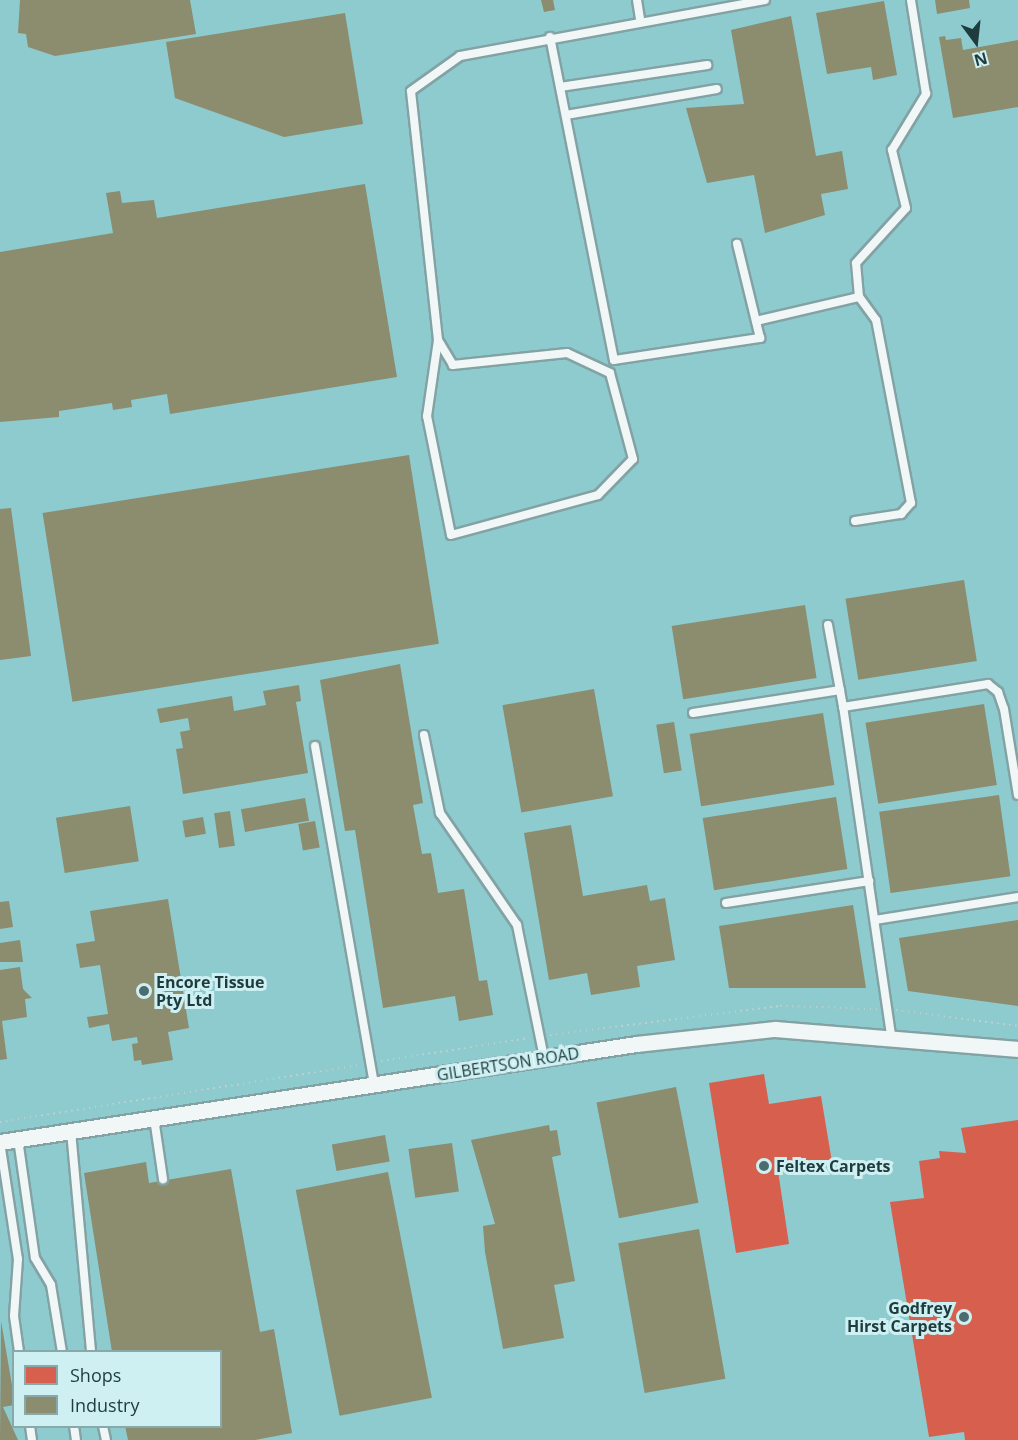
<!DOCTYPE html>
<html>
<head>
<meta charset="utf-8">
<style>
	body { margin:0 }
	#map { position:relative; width:1018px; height:1440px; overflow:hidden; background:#a1c7c9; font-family:"Open Sans",sans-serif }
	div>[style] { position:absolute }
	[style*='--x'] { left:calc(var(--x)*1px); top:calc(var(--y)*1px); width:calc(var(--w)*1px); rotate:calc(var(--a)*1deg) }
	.built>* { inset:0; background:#8dcbcf }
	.shops>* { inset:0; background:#d6604d }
	.industry>* { inset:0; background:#8c8c6e; transform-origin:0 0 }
	.path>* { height:2px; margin-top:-1px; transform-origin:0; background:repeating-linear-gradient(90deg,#c1cecf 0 1.5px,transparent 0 6px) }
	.roads { filter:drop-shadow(2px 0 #83a2a4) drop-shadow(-2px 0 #83a2a4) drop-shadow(0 2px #83a2a4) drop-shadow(0 -2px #83a2a4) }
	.lane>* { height:8px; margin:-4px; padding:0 4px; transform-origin:4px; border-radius:4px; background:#f1f7f7 }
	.street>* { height:15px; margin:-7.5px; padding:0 7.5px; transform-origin:7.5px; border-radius:7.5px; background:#f1f7f7 }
	.dots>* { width:16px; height:16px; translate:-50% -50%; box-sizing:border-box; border:3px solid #cef0f2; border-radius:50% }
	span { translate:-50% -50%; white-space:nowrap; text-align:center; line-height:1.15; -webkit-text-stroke:6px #cef0f2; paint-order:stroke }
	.poi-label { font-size:16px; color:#1e3b3d; font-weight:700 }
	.left { translate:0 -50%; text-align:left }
	.right { translate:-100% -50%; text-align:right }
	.street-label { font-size:16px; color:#1e3b3d }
	.legend { position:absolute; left:12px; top:1350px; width:210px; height:78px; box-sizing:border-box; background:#cef0f2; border:2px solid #88a8aa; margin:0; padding:8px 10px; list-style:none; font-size:18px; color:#1e3b3d }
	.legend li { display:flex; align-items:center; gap:12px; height:30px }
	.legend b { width:30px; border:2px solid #88a8aa }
	.north { position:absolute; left:946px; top:12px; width:60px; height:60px; -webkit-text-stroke:4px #cef0f2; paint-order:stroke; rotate:165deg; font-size:16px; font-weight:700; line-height:24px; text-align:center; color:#1e3b3d }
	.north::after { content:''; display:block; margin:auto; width:21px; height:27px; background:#1e3b3d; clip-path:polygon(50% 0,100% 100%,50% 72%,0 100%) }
</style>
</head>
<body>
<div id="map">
	<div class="built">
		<div style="clip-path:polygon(evenodd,0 0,1018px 0,1018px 1440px,0 1440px,0 0,14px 1352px,220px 1352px,220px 1426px,14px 1426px,14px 1352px)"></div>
	</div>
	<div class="shops">
		<div style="clip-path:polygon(764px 1074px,769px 1104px,821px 1096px,832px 1162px,778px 1171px,789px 1244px,736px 1253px,709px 1083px)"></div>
		<div style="clip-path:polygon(1018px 1120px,1018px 1440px,965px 1440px,964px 1432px,929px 1437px,890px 1202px,924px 1198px,919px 1161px,940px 1158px,939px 1151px,966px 1153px,961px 1128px)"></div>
	</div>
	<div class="industry">
		<div style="clip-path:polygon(20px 0,190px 0,196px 34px,55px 56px,28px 47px,26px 34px,18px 33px)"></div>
		<div style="clip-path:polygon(541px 0,553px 0,555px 10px,544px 12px)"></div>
		<div style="clip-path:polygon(935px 0,969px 0,970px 8px,937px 14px)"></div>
		<div style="clip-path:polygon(884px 1px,897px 75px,873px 80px,871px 67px,827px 74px,816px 13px)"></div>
		<div style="clip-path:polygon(345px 13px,363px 124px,284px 137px,175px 98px,166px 42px)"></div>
		<div style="clip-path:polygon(791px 16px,816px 156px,842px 151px,848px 189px,821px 194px,825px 215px,765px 233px,754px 175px,707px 183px,686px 108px,744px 104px,731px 30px)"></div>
		<div style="clip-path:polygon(945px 36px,946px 40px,961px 38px,963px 50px,1018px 40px,1018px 107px,953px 118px,939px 37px)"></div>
		<div style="clip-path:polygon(365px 184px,397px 377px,170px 414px,167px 394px,131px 400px,132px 407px,113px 410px,112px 403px,59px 411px,59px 417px,0 422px,0 252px,113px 233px,106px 193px,120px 191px,122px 203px,154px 200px,157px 218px)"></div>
		<div style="left:409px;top:455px;width:191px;height:371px;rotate:81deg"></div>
		<div style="clip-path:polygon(11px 508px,31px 656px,0 660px,0 509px)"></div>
		<div style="left:964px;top:580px;width:82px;height:120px;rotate:81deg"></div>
		<div style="left:805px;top:605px;width:74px;height:135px;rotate:81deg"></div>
		<div style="clip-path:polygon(400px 664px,423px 803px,413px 805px,422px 854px,431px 853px,438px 893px,464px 889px,479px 981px,487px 980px,493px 1015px,459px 1021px,455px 996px,383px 1008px,355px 830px,345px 831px,320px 680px)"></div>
		<div style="clip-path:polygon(299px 685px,301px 701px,296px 702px,308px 773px,183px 794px,176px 749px,183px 748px,180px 732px,190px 730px,188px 718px,160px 723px,157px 709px,232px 696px,234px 711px,266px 705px,263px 691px)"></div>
		<div style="left:594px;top:689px;width:109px;height:93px;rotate:80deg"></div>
		<div style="left:984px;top:704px;width:82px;height:120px;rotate:81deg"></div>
		<div style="left:823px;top:713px;width:73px;height:135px;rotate:81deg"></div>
		<div style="left:674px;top:722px;width:49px;height:18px;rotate:81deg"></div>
		<div style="left:999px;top:795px;width:82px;height:121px;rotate:82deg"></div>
		<div style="left:836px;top:797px;width:73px;height:135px;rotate:81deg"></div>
		<div style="left:305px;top:798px;width:23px;height:65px;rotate:80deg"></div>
		<div style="left:130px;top:806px;width:56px;height:75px;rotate:81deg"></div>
		<div style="left:230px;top:811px;width:35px;height:16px;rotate:82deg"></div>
		<div style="left:203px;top:817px;width:17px;height:21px;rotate:80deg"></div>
		<div style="left:315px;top:821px;width:27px;height:17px;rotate:80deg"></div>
		<div style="clip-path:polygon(571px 825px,583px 896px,647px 885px,650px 901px,665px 898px,675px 960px,637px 966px,640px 987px,591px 995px,587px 973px,549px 980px,524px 833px)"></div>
		<div style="clip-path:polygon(168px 899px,189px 1028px,168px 1032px,173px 1060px,142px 1065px,141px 1060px,134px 1061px,132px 1044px,138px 1043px,137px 1037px,112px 1041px,109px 1024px,89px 1028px,87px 1017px,108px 1014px,100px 965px,80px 968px,76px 944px,95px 941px,90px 911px)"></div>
		<div style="clip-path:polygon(9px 901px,13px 927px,0 929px,0 902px)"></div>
		<div style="clip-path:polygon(853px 905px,866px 988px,729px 988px,719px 926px)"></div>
		<div style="clip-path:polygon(1018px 920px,1018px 1006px,908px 991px,899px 938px)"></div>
		<div style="clip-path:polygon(20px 940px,23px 962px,0 962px,0 943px)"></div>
		<div style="clip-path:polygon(20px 967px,23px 989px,32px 998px,25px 999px,27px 1017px,2px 1021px,7px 1059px,0 1060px,0 970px)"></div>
		<div style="left:676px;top:1087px;width:118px;height:81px;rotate:79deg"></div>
		<div style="clip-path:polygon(549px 1125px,550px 1131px,557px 1130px,561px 1155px,552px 1157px,575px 1281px,554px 1285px,564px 1338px,503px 1349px,485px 1252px,483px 1226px,495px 1224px,471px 1140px)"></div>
		<div style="left:385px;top:1135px;width:27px;height:54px;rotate:80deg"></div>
		<div style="left:452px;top:1143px;width:49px;height:44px;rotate:82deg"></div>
		<div style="clip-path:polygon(146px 1162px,149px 1183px,231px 1169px,260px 1332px,274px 1329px,292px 1433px,255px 1440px,128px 1440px,125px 1426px,220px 1426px,220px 1352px,112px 1352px,84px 1173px)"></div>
		<div style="left:388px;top:1172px;width:230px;height:94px;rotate:79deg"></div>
		<div style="left:699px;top:1229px;width:152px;height:82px;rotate:80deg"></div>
		<div style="clip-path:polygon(1px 1321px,14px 1397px,14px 1405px,3px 1407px,18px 1440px,0 1440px)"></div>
	</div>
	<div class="path">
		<div style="--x:896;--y:1010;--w:123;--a:7.5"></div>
		<div style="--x:550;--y:1035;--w:232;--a:-7.2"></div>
		<div style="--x:780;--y:1006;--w:98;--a:1.8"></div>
		<div style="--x:381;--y:1061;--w:150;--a:-8.8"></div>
		<div style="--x:0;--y:1122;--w:365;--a:-9"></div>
	</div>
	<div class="roads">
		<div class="lane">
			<div style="--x:637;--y:0;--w:19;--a:81"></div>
			<div style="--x:550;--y:37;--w:329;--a:78.8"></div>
			<div style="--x:614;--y:360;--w:148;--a:-8.6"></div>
			<div style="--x:760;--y:338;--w:97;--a:-103.7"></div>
			<div style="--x:560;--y:87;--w:149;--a:-8.5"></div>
			<div style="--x:566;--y:115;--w:153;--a:-9.8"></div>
			<div style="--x:756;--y:321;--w:106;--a:-13.1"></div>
			<div style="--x:859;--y:297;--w:34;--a:-95"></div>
			<div style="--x:856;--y:263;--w:74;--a:-47.7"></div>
			<div style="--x:906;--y:208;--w:60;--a:-103.6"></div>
			<div style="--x:892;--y:150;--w:66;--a:-58.7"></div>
			<div style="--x:926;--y:94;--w:95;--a:-99.1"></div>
			<div style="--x:438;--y:340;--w:77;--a:98.2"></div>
			<div style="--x:427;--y:416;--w:121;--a:78.6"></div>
			<div style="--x:451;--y:535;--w:152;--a:-15.2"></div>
			<div style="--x:598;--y:495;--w:50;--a:-45.8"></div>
			<div style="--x:633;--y:459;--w:89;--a:-105"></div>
			<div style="--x:610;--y:373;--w:47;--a:-155.1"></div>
			<div style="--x:567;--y:353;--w:115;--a:174"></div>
			<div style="--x:453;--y:365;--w:29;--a:-121"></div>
			<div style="--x:438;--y:340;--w:250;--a:-96.2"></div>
			<div style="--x:411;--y:91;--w:60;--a:-35.5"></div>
			<div style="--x:460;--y:56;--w:310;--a:-10.4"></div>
			<div style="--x:855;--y:521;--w:47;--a:-8.7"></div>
			<div style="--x:901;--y:514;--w:15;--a:-48"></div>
			<div style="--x:911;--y:503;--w:186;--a:-100.8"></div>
			<div style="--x:876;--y:320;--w:29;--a:-126"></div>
			<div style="--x:828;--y:625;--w:83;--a:79.6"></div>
			<div style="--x:693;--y:713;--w:149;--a:-8.9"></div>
			<div style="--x:424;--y:735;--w:80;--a:78.4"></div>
			<div style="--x:440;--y:813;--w:136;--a:55.5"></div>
			<div style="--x:517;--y:925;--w:136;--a:78.5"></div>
			<div style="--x:315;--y:746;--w:343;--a:80.1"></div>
			<div style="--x:726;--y:903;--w:145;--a:-8.7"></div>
			<div style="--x:875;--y:920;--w:145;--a:-9.1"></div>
			<div style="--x:891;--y:1035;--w:331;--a:-98.3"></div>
			<div style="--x:843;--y:707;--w:147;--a:-9"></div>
			<div style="--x:988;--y:684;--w:13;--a:39"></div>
			<div style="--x:998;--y:692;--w:18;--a:71"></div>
			<div style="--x:1004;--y:709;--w:87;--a:80.8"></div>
			<div style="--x:154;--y:1118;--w:62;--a:81.6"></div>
			<div style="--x:71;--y:1131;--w:222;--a:84.8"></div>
			<div style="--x:18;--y:1139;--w:120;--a:81.9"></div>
			<div style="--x:35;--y:1258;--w:31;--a:59"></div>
			<div style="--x:51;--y:1285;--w:68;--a:80.7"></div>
			<div style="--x:0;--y:1142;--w:118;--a:81.3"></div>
			<div style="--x:18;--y:1259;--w:57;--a:94"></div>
			<div style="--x:14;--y:1316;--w:36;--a:82"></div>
			<div style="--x:30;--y:1426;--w:14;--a:82"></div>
			<div style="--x:74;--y:1426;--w:14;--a:82"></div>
			<div style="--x:103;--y:1426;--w:14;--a:78"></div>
		</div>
		<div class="street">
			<div style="--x:0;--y:1142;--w:644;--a:-8.76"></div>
			<div style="--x:636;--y:1044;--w:140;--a:-6.2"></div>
			<div style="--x:775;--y:1029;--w:244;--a:4.7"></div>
		</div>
	</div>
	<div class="dots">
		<div style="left:144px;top:991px;background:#4c6c6e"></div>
		<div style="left:764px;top:1166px;background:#4c6c6e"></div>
		<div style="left:964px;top:1317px;background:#4c6c6e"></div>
	</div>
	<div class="poi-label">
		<span class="left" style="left:156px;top:991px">Encore Tissue<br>Pty Ltd</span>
		<span class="left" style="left:776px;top:1166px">Feltex Carpets</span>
		<span class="right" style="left:952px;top:1317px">Godfrey<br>Hirst Carpets</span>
	</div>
	<div class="street-label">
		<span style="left:508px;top:1064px;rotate:-9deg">GILBERTSON ROAD</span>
	</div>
	<ul class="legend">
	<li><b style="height:16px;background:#d6604d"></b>Shops</li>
	<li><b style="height:16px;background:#8c8c6e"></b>Industry</li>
	</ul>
	<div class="north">N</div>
</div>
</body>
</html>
